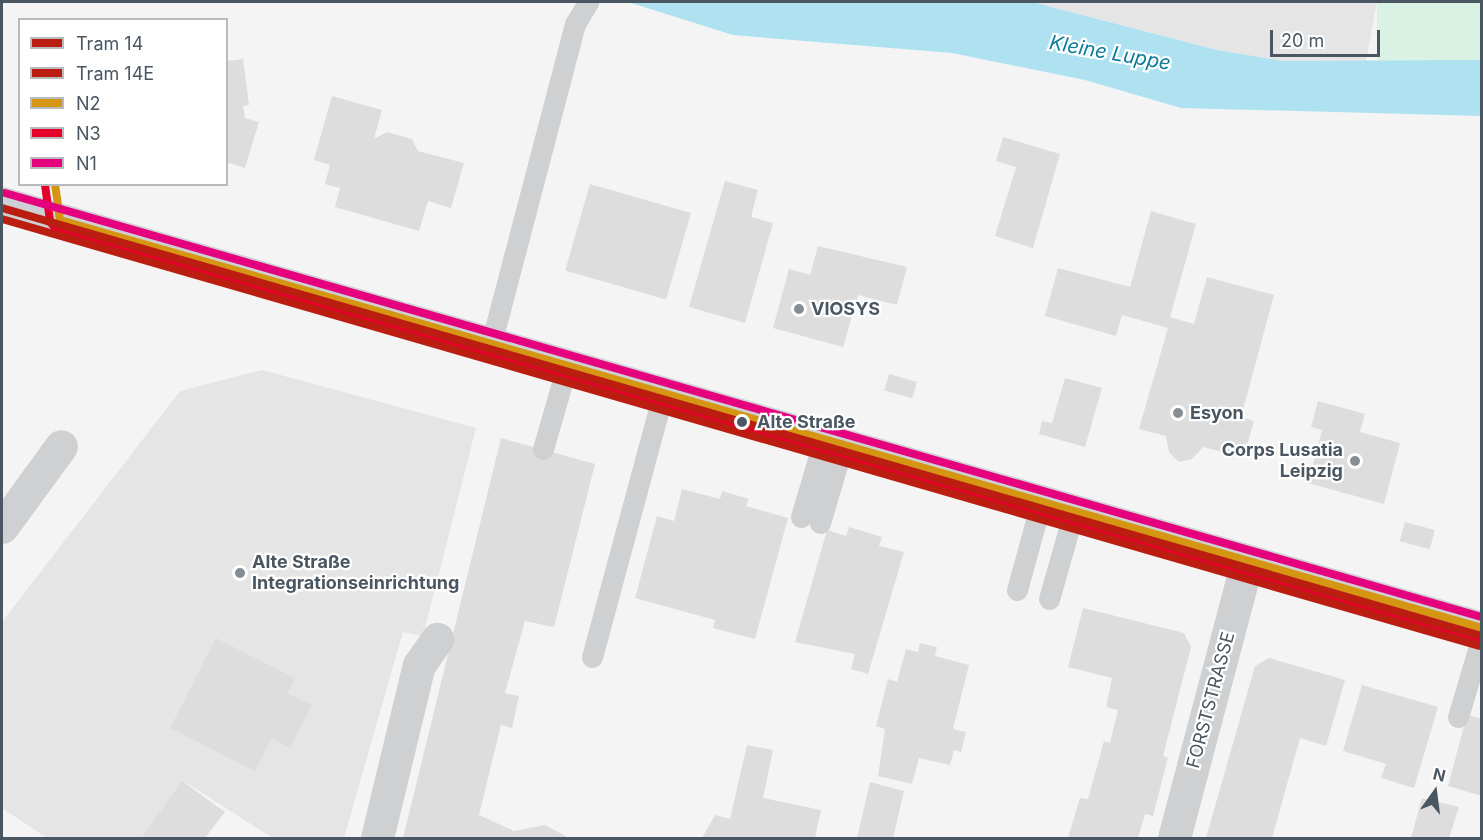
<!DOCTYPE html>
<html>
<head>
<meta charset="utf-8">
<style>
	body { margin:0 }
	#map { position:relative; width:1483px; height:840px; overflow:hidden; background:#f4f4f4; font-family:Inter,sans-serif }
	div>[style] { position:absolute }
	[style*='--x'] { left:calc(var(--x)*1px); top:calc(var(--y)*1px); width:calc(var(--w)*1px); rotate:calc(var(--a)*1deg) }
	.education>* { inset:0; background:#e6e5e6 }
	.green>* { inset:0; background:#d9f2e3; transform-origin:0 0 }
	.water>* { inset:0; background:#aee2f0 }
	.building>* { inset:0; background:#ddddde; transform-origin:0 0 }
	.service>* { height:21px; margin:-10.5px; padding:0 10.5px; transform-origin:10.5px; border-radius:10.5px; background:#ced0d2 }
	.minor>* { height:33px; margin:-16.5px; padding:0 16.5px; transform-origin:16.5px; border-radius:16.5px; background:#ced0d2 }
	.tertiary>* { height:33px; margin:-16.5px; padding:0 16.5px; transform-origin:16.5px; border-radius:16.5px; background:#ced0d2 }
	.secondary>* { height:33px; margin:-16.5px; padding:0 16.5px; transform-origin:16.5px; border-radius:16.5px; background:#ced0d4 }
	.bus-1>* { height:8px; margin:-4px; padding:0 4px; transform-origin:4px; border-radius:4px; background:#d49613 }
	.bus-2>* { height:8px; margin:-4px; padding:0 4px; transform-origin:4px; border-radius:4px; background:#e4002b }
	.bus-3>* { height:8px; margin:-4px; padding:0 4px; transform-origin:4px; border-radius:4px; background:#e5007d }
	.tram-1>* { height:8px; margin:-4px; padding:0 4px; transform-origin:4px; border-radius:4px; background:#bb1e10 }
	.tram-2>* { height:8px; margin:-4px; padding:0 4px; transform-origin:4px; border-radius:4px; background:#bb1e10 }
	.dots>* { width:16px; height:16px; translate:-50% -50%; box-sizing:border-box; border:3px solid #fff; border-radius:50% }
	span { translate:-50% -50%; white-space:nowrap; text-align:center; line-height:1.15; -webkit-text-stroke:4.5px #fff; paint-order:stroke }
	.poi-label { font-size:18px; color:#4a5661; font-weight:700 }
	.left { translate:0 -50%; text-align:left }
	.right { translate:-100% -50%; text-align:right }
	.stop-label { font-size:18px; color:#4a5661; font-weight:700 }
	.street-label { font-size:18px; color:#4a5661 }
	.water-label { font-size:20px; color:#0c7c9b; font-style:italic }
	.frame { position:absolute; inset:0; border:3px solid #4a5661; pointer-events:none }
	.legend { position:absolute; left:18px; top:18px; width:210px; height:168px; box-sizing:border-box; background:#fff; border:2px solid #b7bbc0; margin:0; padding:8px 10px; list-style:none; font-size:18px; color:#4a5661 }
	.legend li { display:flex; align-items:center; gap:12px; height:30px }
	.legend b { width:30px; border:2px solid #b7bbc0 }
	.north { position:absolute; left:1405px; top:762px; width:60px; height:60px; -webkit-text-stroke:4px #fff; paint-order:stroke; rotate:14deg; font-size:16px; font-weight:700; line-height:24px; text-align:center; color:#4a5661 }
	.north::after { content:''; display:block; margin:auto; width:21px; height:27px; background:#4a5661; clip-path:polygon(50% 0,100% 100%,50% 72%,0 100%) }
	.scale { position:absolute; left:1270px; top:30px; width:110px; height:27px; box-sizing:border-box; border:3px solid #4a5661; border-top:0; padding-left:8px; font-size:18px; line-height:21px; white-space:nowrap; color:#4a5661; -webkit-text-stroke:4px #fff; paint-order:stroke }
</style>
</head>
<body>
<div id="map">
	<div class="education">
		<div style="clip-path:polygon(1032px 2px,1377px 2px,1366px 61px,1284px 61px,1217px 50px)"></div>
		<div style="clip-path:polygon(262px 370px,476px 428px,423px 636px,403px 632px,344px 838px,273px 838px,183px 781px,141px 838px,47px 838px,2px 808px,2px 622px,180px 391px)"></div>
	</div>
	<div class="green">
		<div style="left:1377px;top:2px;width:104px;height:60px"></div>
	</div>
	<div class="water">
		<div style="clip-path:polygon(628px 2px,1032px 2px,1217px 50px,1284px 61px,1481px 60px,1481px 116px,1181px 108px,1085px 80px,952px 53px,733px 35px)"></div>
	</div>
	<div class="building">
		<div style="clip-path:polygon(243px 59px,249px 105px,243px 106px,245px 118px,259px 122px,245px 168px,226px 162px,226px 61px)"></div>
		<div style="clip-path:polygon(332px 96px,382px 110px,374px 139px,387px 132px,412px 139px,418px 151px,464px 163px,451px 208px,428px 201px,419px 231px,335px 207px,340px 188px,325px 184px,330px 165px,314px 160px)"></div>
		<div style="clip-path:polygon(1003px 137px,1060px 154px,1033px 248px,995px 236px,1016px 167px,996px 161px)"></div>
		<div style="clip-path:polygon(725px 181px,758px 190px,751px 217px,773px 223px,745px 323px,689px 307px)"></div>
		<div style="left:590px;top:184px;width:105px;height:90px;rotate:16deg"></div>
		<div style="clip-path:polygon(1151px 211px,1196px 224px,1170px 317px,1194px 324px,1207px 277px,1274px 295px,1241px 417px,1254px 421px,1245px 452px,1232px 448px,1230px 454px,1203px 447px,1192px 459px,1179px 462px,1169px 452px,1166px 436px,1139px 429px,1168px 328px,1122px 315px,1116px 336px,1045px 316px,1058px 268px,1130px 287px)"></div>
		<div style="clip-path:polygon(818px 246px,907px 267px,897px 305px,858px 295px,843px 347px,773px 328px,789px 269px,810px 275px)"></div>
		<div style="left:889px;top:374px;width:29px;height:17px;rotate:16deg"></div>
		<div style="clip-path:polygon(1065px 378px,1102px 388px,1085px 447px,1039px 434px,1042px 421px,1052px 423px)"></div>
		<div style="clip-path:polygon(1318px 401px,1365px 414px,1360px 432px,1400px 443px,1384px 504px,1308px 483px,1322px 430px,1311px 427px)"></div>
		<div style="clip-path:polygon(501px 438px,595px 464px,554px 627px,525px 621px,505px 693px,519px 696px,512px 728px,501px 725px,479px 815px,514px 831px,545px 825px,569px 838px,403px 838px)"></div>
		<div style="clip-path:polygon(682px 489px,720px 499px,722px 491px,749px 499px,746px 506px,788px 518px,755px 639px,713px 628px,715px 620px,635px 598px,657px 516px,674px 521px)"></div>
		<div style="left:1405px;top:522px;width:31px;height:20px;rotate:15deg"></div>
		<div style="clip-path:polygon(849px 527px,882px 537px,879px 546px,904px 552px,868px 674px,851px 669px,855px 654px,795px 642px,827px 530px,846px 536px)"></div>
		<div style="clip-path:polygon(1083px 608px,1184px 633px,1191px 647px,1163px 756px,1168px 758px,1153px 816px,1145px 814px,1138px 838px,1068px 838px,1080px 798px,1088px 799px,1104px 741px,1110px 743px,1118px 710px,1106px 707px,1112px 678px,1068px 667px)"></div>
		<div style="clip-path:polygon(216px 638px,295px 678px,288px 693px,312px 705px,290px 748px,272px 738px,255px 771px,170px 728px)"></div>
		<div style="clip-path:polygon(920px 643px,937px 647px,935px 656px,969px 665px,953px 729px,966px 732px,961px 752px,954px 750px,950px 765px,919px 758px,912px 784px,878px 776px,885px 729px,876px 726px,888px 679px,897px 682px,906px 649px,918px 652px)"></div>
		<div style="clip-path:polygon(1269px 658px,1345px 680px,1326px 746px,1300px 738px,1272px 838px,1206px 838px,1255px 666px)"></div>
		<div style="clip-path:polygon(1362px 685px,1438px 707px,1414px 788px,1381px 778px,1386px 764px,1343px 751px)"></div>
		<div style="clip-path:polygon(1467px 715px,1482px 719px,1482px 796px,1448px 786px)"></div>
		<div style="clip-path:polygon(747px 745px,773px 750px,763px 798px,821px 810px,815px 838px,702px 838px,715px 815px,730px 819px)"></div>
		<div style="clip-path:polygon(182px 781px,225px 812px,205px 838px,141px 838px)"></div>
		<div style="clip-path:polygon(870px 782px,904px 791px,893px 838px,857px 838px)"></div>
		<div style="clip-path:polygon(1422px 798px,1459px 807px,1449px 838px,1411px 838px)"></div>
	</div>
	<div class="service">
		<div style="--x:491;--y:344;--w:331;--a:-75.3"></div>
		<div style="--x:575;--y:24;--w:26;--a:-59"></div>
		<div style="--x:543;--y:449;--w:86;--a:-73.9"></div>
		<div style="--x:801;--y:517;--w:81;--a:-73.6"></div>
		<div style="--x:820;--y:523;--w:81;--a:-73.6"></div>
		<div style="--x:1017;--y:590;--w:91;--a:-74.7"></div>
		<div style="--x:1049;--y:599;--w:91;--a:-74.1"></div>
		<div style="--x:592;--y:657;--w:273;--a:-74.9"></div>
		<div style="--x:1458;--y:717;--w:84;--a:-73.5"></div>
	</div>
	<div class="minor">
		<div style="--x:377;--y:838;--w:178;--a:-76.4"></div>
		<div style="--x:419;--y:665;--w:32;--a:-55"></div>
		<div style="--x:1174;--y:838;--w:286;--a:-75.2"></div>
	</div>
	<div class="tertiary">
		<div style="--x:2;--y:527;--w:100;--a:-53.9"></div>
	</div>
	<div class="secondary">
		<div style="--x:2;--y:203;--w:1540;--a:16.02"></div>
	</div>
	<div class="bus-1">
		<div style="--x:55;--y:184;--w:36;--a:82"></div>
		<div style="--x:60;--y:220;--w:1479;--a:16.01"></div>
	</div>
	<div class="bus-2">
		<div style="--x:45;--y:185;--w:37;--a:82"></div>
		<div style="--x:50;--y:222;--w:11;--a:49"></div>
		<div style="--x:57;--y:230;--w:1479;--a:16.01"></div>
	</div>
	<div class="bus-3">
		<div style="--x:5;--y:193;--w:1537;--a:16.02"></div>
	</div>
	<div class="tram-1">
		<div style="--x:2;--y:208;--w:1541;--a:16.13"></div>
	</div>
	<div class="tram-2">
		<div style="--x:2;--y:219;--w:1537;--a:16.12"></div>
	</div>
	<div class="dots">
		<div style="left:799px;top:309px;background:#868d94"></div>
		<div style="left:1178px;top:413px;background:#868d94"></div>
		<div style="left:742px;top:422px;background:#4a5661"></div>
		<div style="left:1355px;top:461px;background:#868d94"></div>
		<div style="left:240px;top:573px;background:#868d94"></div>
	</div>
	<div class="poi-label">
		<span class="left" style="left:811px;top:309px">VIOSYS</span>
		<span class="left" style="left:1190px;top:413px">Esyon</span>
		<span class="right" style="left:1343px;top:461px">Corps Lusatia<br>Leipzig</span>
		<span class="left" style="left:252px;top:573px">Alte Straße<br>Integrationseinrichtung</span>
	</div>
	<div class="stop-label">
		<span class="left" style="left:757px;top:422px">Alte Straße</span>
	</div>
	<div class="street-label">
		<span style="left:1211px;top:700px;rotate:-75deg">FORSTSTRASSE</span>
	</div>
	<div class="water-label">
		<span style="left:1110px;top:53px;rotate:10deg">Kleine Luppe</span>
	</div>
	<div class="frame"></div>
	<ul class="legend">
	<li><b style="height:8px;background:#bb1e10"></b>Tram 14</li>
	<li><b style="height:8px;background:#bb1e10"></b>Tram 14E</li>
	<li><b style="height:8px;background:#d49613"></b>N2</li>
	<li><b style="height:8px;background:#e4002b"></b>N3</li>
	<li><b style="height:8px;background:#e5007d"></b>N1</li>
	</ul>
	<div class="north">N</div>
	<div class="scale">20 m</div>
</div>
</body>
</html>
